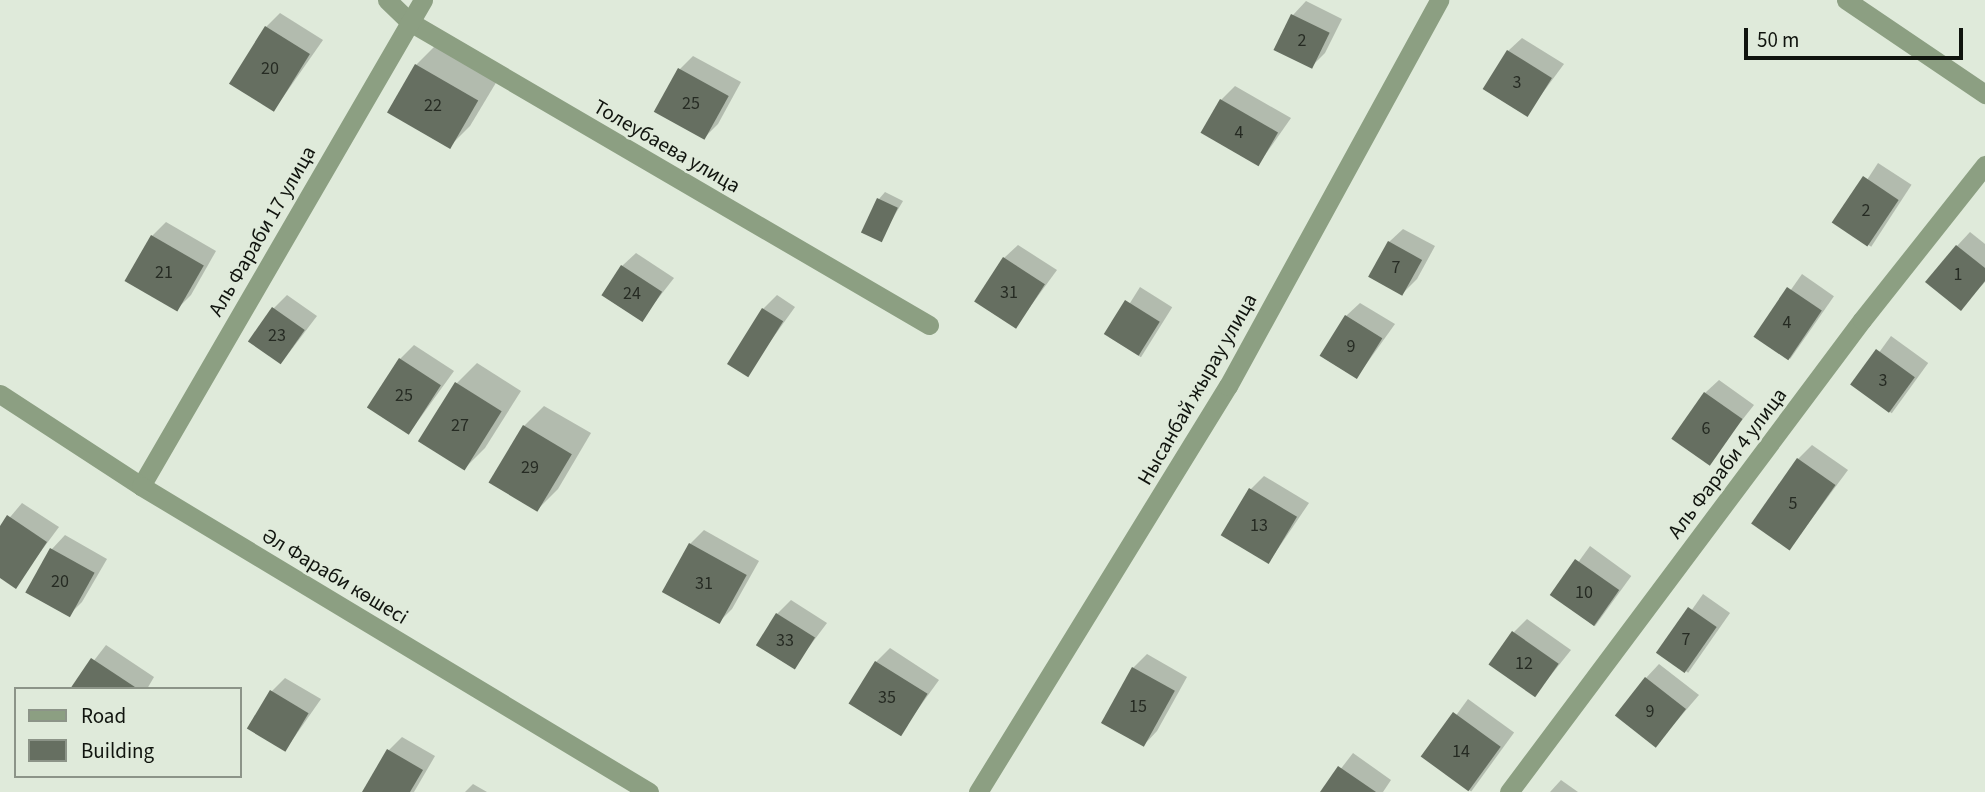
<!DOCTYPE html>
<html>
<head>
<meta charset="utf-8">
<style>
	body { margin:0 }
	#map { position:relative; width:1985px; height:792px; overflow:hidden; background:#dfeada; font-family:"Source Sans 3",sans-serif }
	div>[style] { position:absolute }
	[style*='--x'] { left:calc(var(--x)*1px); top:calc(var(--y)*1px); width:calc(var(--w)*1px); rotate:calc(var(--a)*1deg) }
	.shadow>* { inset:0; background:#0003; transform-origin:0 0 }
	.building>* { inset:0; background:#666f61; transform-origin:0 0 }
	.minor>* { height:19px; margin:-9.5px; padding:0 9.5px; transform-origin:9.5px; border-radius:9.5px; background:#8c9f82 }
	.tertiary>* { height:19px; margin:-9.5px; padding:0 9.5px; transform-origin:9.5px; border-radius:9.5px; background:#8c9f82 }
	span { translate:-50% -50%; white-space:nowrap; text-align:center; line-height:1.15; -webkit-text-stroke:5px #dfeada; paint-order:stroke }
	.number-label { font-size:18px; color:#262b23 }
	.number-label span { -webkit-text-stroke-width:0 }
	.street-label { font-size:21px; color:#10140e }
	.legend { position:absolute; left:14px; top:687px; width:228px; height:91px; box-sizing:border-box; background:#dfeada; border:2px solid #8c9488; margin:0; padding:9px 12px; list-style:none; font-size:21px; color:#10140e }
	.legend li { display:flex; align-items:center; gap:14px; height:35px }
	.legend b { width:35px; border:2px solid #8c9488 }
	.scale { position:absolute; left:1744px; top:28px; width:219px; height:32px; box-sizing:border-box; border:4px solid #10140e; border-top:0; padding-left:9px; font-size:21px; line-height:24px; white-space:nowrap; color:#10140e; -webkit-text-stroke:5px #dfeada; paint-order:stroke }
</style>
</head>
<body>
<div id="map">
	<div class="shadow">
		<div style="clip-path:polygon(1306px 1px,1342px 19px,1325px 53px,1311px 67px,1275px 49px,1293px 15px)"></div>
		<div style="clip-path:polygon(280px 13px,323px 40px,274px 110px,266px 27px)"></div>
		<div style="clip-path:polygon(1522px 38px,1564px 64px,1527px 114px,1508px 51px)"></div>
		<div style="clip-path:polygon(436px 45px,497px 81px,470px 126px,450px 146px,416px 65px)"></div>
		<div style="clip-path:polygon(693px 56px,741px 82px,718px 124px,705px 137px,680px 69px)"></div>
		<div style="clip-path:polygon(1235px 86px,1291px 118px,1258px 165px,1221px 100px)"></div>
		<div style="left:1878px;top:163px;width:40px;height:74px;rotate:33deg"></div>
		<div style="clip-path:polygon(885px 192px,903px 201px,880px 240px,879px 199px)"></div>
		<div style="clip-path:polygon(166px 222px,216px 251px,191px 295px,177px 309px,152px 236px)"></div>
		<div style="clip-path:polygon(1403px 229px,1435px 246px,1417px 279px,1403px 293px,1389px 242px)"></div>
		<div style="clip-path:polygon(1970px 232px,1985px 244px,1985px 282px,1961px 308px,1957px 246px)"></div>
		<div style="clip-path:polygon(1018px 245px,1057px 270px,1016px 326px,1004px 258px)"></div>
		<div style="clip-path:polygon(636px 253px,674px 278px,642px 319px,622px 266px)"></div>
		<div style="left:1802px;top:274px;width:39px;height:76px;rotate:35deg"></div>
		<div style="left:1140px;top:287px;width:38px;height:59px;rotate:32deg"></div>
		<div style="clip-path:polygon(287px 295px,317px 316px,282px 362px,273px 309px)"></div>
		<div style="clip-path:polygon(777px 295px,795px 307px,747px 374px,763px 309px)"></div>
		<div style="clip-path:polygon(1360px 303px,1395px 324px,1357px 377px,1346px 316px)"></div>
		<div style="left:1891px;top:336px;width:46px;height:62px;rotate:36deg"></div>
		<div style="clip-path:polygon(414px 345px,454px 371px,410px 432px,400px 359px)"></div>
		<div style="clip-path:polygon(477px 363px,521px 391px,485px 448px,465px 468px,457px 383px)"></div>
		<div style="clip-path:polygon(1719px 380px,1754px 405px,1708px 463px,1705px 393px)"></div>
		<div style="clip-path:polygon(544px 406px,591px 433px,558px 489px,538px 509px,524px 426px)"></div>
		<div style="clip-path:polygon(1812px 445px,1848px 470px,1790px 548px,1798px 459px)"></div>
		<div style="clip-path:polygon(1264px 476px,1309px 503px,1269px 562px,1251px 489px)"></div>
		<div style="clip-path:polygon(22px 503px,59px 527px,15px 586px,0 576px,0 529px)"></div>
		<div style="clip-path:polygon(704px 530px,759px 561px,732px 609px,719px 622px,690px 544px)"></div>
		<div style="clip-path:polygon(65px 535px,107px 559px,82px 602px,69px 615px,27px 591px,52px 549px)"></div>
		<div style="left:1590px;top:546px;width:51px;height:62px;rotate:36deg"></div>
		<div style="left:1703px;top:594px;width:33px;height:73px;rotate:35deg"></div>
		<div style="clip-path:polygon(791px 600px,827px 623px,794px 667px,777px 614px)"></div>
		<div style="clip-path:polygon(1527px 619px,1571px 650px,1535px 695px,1514px 632px)"></div>
		<div style="clip-path:polygon(106px 645px,154px 677px,147px 689px,72px 689px)"></div>
		<div style="clip-path:polygon(890px 648px,939px 680px,900px 734px,876px 662px)"></div>
		<div style="clip-path:polygon(1147px 654px,1187px 677px,1157px 731px,1144px 745px,1133px 668px)"></div>
		<div style="clip-path:polygon(1659px 664px,1699px 695px,1656px 745px,1646px 678px)"></div>
		<div style="clip-path:polygon(285px 678px,321px 699px,286px 749px,272px 691px)"></div>
		<div style="left:1468px;top:699px;width:57px;height:73px;rotate:36deg"></div>
		<div style="clip-path:polygon(402px 737px,435px 756px,414px 792px,364px 792px,389px 750px)"></div>
		<div style="clip-path:polygon(1353px 753px,1391px 780px,1383px 792px,1323px 792px)"></div>
		<div style="clip-path:polygon(1561px 780px,1578px 792px,1550px 792px)"></div>
		<div style="clip-path:polygon(473px 784px,487px 792px,465px 792px)"></div>
	</div>
	<div class="building">
		<div style="left:1291px;top:14px;width:43px;height:40px;rotate:26deg"></div>
		<div style="left:265px;top:26px;width:53px;height:68px;rotate:32deg"></div>
		<div style="left:1507px;top:50px;width:53px;height:46px;rotate:32deg"></div>
		<div style="left:415px;top:64px;width:73px;height:56px;rotate:30deg"></div>
		<div style="left:678px;top:68px;width:58px;height:50px;rotate:29deg"></div>
		<div style="left:1220px;top:99px;width:67px;height:39px;rotate:30deg"></div>
		<div style="left:1863px;top:176px;width:43px;height:56px;rotate:34deg"></div>
		<div style="left:877px;top:198px;width:23px;height:38px;rotate:25deg"></div>
		<div style="left:151px;top:235px;width:61px;height:53px;rotate:30deg"></div>
		<div style="left:1388px;top:241px;width:39px;height:41px;rotate:29deg"></div>
		<div style="clip-path:polygon(1956px 245px,1985px 268px,1985px 281px,1961px 311px,1925px 282px)"></div>
		<div style="left:1003px;top:257px;width:50px;height:53px;rotate:33deg"></div>
		<div style="left:621px;top:265px;width:49px;height:36px;rotate:33deg"></div>
		<div style="left:1787px;top:287px;width:42px;height:60px;rotate:34deg"></div>
		<div style="left:1125px;top:300px;width:41px;height:40px;rotate:32deg"></div>
		<div style="left:272px;top:307px;width:40px;height:42px;rotate:35deg"></div>
		<div style="left:762px;top:308px;width:25px;height:66px;rotate:32deg"></div>
		<div style="left:1345px;top:315px;width:44px;height:48px;rotate:32deg"></div>
		<div style="left:1876px;top:349px;width:48px;height:44px;rotate:36deg"></div>
		<div style="left:399px;top:358px;width:50px;height:59px;rotate:33deg"></div>
		<div style="left:455px;top:382px;width:55px;height:70px;rotate:32deg"></div>
		<div style="left:1704px;top:392px;width:47px;height:57px;rotate:35deg"></div>
		<div style="left:523px;top:425px;width:57px;height:67px;rotate:31deg"></div>
		<div style="left:1797px;top:458px;width:47px;height:80px;rotate:35deg"></div>
		<div style="left:1249px;top:488px;width:56px;height:55px;rotate:31deg"></div>
		<div style="clip-path:polygon(7px 515px,47px 542px,16px 589px,0 578px,0 526px)"></div>
		<div style="left:689px;top:543px;width:66px;height:56px;rotate:29deg"></div>
		<div style="left:50px;top:548px;width:51px;height:51px;rotate:29deg"></div>
		<div style="left:1575px;top:559px;width:54px;height:44px;rotate:35deg"></div>
		<div style="left:1688px;top:607px;width:35px;height:56px;rotate:35deg"></div>
		<div style="left:776px;top:613px;width:46px;height:38px;rotate:32deg"></div>
		<div style="left:1512px;top:631px;width:57px;height:41px;rotate:35deg"></div>
		<div style="clip-path:polygon(91px 658px,138px 689px,70px 689px)"></div>
		<div style="left:875px;top:661px;width:62px;height:50px;rotate:32deg"></div>
		<div style="left:1132px;top:667px;width:49px;height:64px;rotate:29deg"></div>
		<div style="left:1645px;top:677px;width:52px;height:49px;rotate:38deg"></div>
		<div style="left:270px;top:690px;width:45px;height:45px;rotate:31deg"></div>
		<div style="left:1453px;top:712px;width:59px;height:55px;rotate:36deg"></div>
		<div style="clip-path:polygon(387px 749px,423px 770px,410px 792px,362px 792px)"></div>
		<div style="clip-path:polygon(1338px 766px,1376px 792px,1320px 792px)"></div>
	</div>
	<div class="minor">
		<div style="--x:387;--y:0;--w:32;--a:44"></div>
		<div style="--x:410;--y:22;--w:601;--a:30.28"></div>
		<div style="--x:1846;--y:0;--w:168;--a:34.1"></div>
		<div style="--x:141;--y:486;--w:562;--a:-59.88"></div>
		<div style="--x:978;--y:792;--w:477;--a:-58.4"></div>
		<div style="--x:1228;--y:386;--w:440;--a:-61.3"></div>
		<div style="--x:1509;--y:792;--w:589;--a:-53.21"></div>
		<div style="--x:1862;--y:320;--w:198;--a:-51.6"></div>
	</div>
	<div class="tertiary">
		<div style="--x:0;--y:394;--w:168;--a:33.1"></div>
		<div style="--x:141;--y:486;--w:593;--a:31.06"></div>
	</div>
	<div class="number-label">
		<span style="left:1302px;top:41px">2</span>
		<span style="left:270px;top:69px">20</span>
		<span style="left:1517px;top:83px">3</span>
		<span style="left:691px;top:104px">25</span>
		<span style="left:433px;top:106px">22</span>
		<span style="left:1239px;top:133px">4</span>
		<span style="left:1866px;top:211px">2</span>
		<span style="left:1396px;top:268px">7</span>
		<span style="left:164px;top:273px">21</span>
		<span style="left:1958px;top:275px">1</span>
		<span style="left:1009px;top:293px">31</span>
		<span style="left:632px;top:294px">24</span>
		<span style="left:1787px;top:323px">4</span>
		<span style="left:277px;top:336px">23</span>
		<span style="left:1351px;top:347px">9</span>
		<span style="left:1883px;top:381px">3</span>
		<span style="left:404px;top:396px">25</span>
		<span style="left:460px;top:426px">27</span>
		<span style="left:1706px;top:429px">6</span>
		<span style="left:530px;top:468px">29</span>
		<span style="left:1793px;top:504px">5</span>
		<span style="left:1259px;top:526px">13</span>
		<span style="left:60px;top:582px">20</span>
		<span style="left:704px;top:584px">31</span>
		<span style="left:1584px;top:593px">10</span>
		<span style="left:1686px;top:640px">7</span>
		<span style="left:785px;top:641px">33</span>
		<span style="left:1524px;top:664px">12</span>
		<span style="left:887px;top:698px">35</span>
		<span style="left:1138px;top:707px">15</span>
		<span style="left:1650px;top:712px">9</span>
		<span style="left:1461px;top:752px">14</span>
	</div>
	<div class="street-label">
		<span style="left:667px;top:146px;rotate:30deg">Толеубаева улица</span>
		<span style="left:262px;top:231px;rotate:-60deg">Аль Фараби 17 улица</span>
		<span style="left:1197px;top:389px;rotate:-60deg">Нысанбай жырау улица</span>
		<span style="left:1727px;top:463px;rotate:-53deg">Аль Фараби 4 улица</span>
		<span style="left:335px;top:576px;rotate:31deg">Әл Фараби көшесі</span>
	</div>
	<ul class="legend">
	<li><b style="height:9px;background:#8c9f82"></b>Road</li>
	<li><b style="height:19px;background:#666f61"></b>Building</li>
	</ul>
	<div class="scale">50 m</div>
</div>
</body>
</html>
